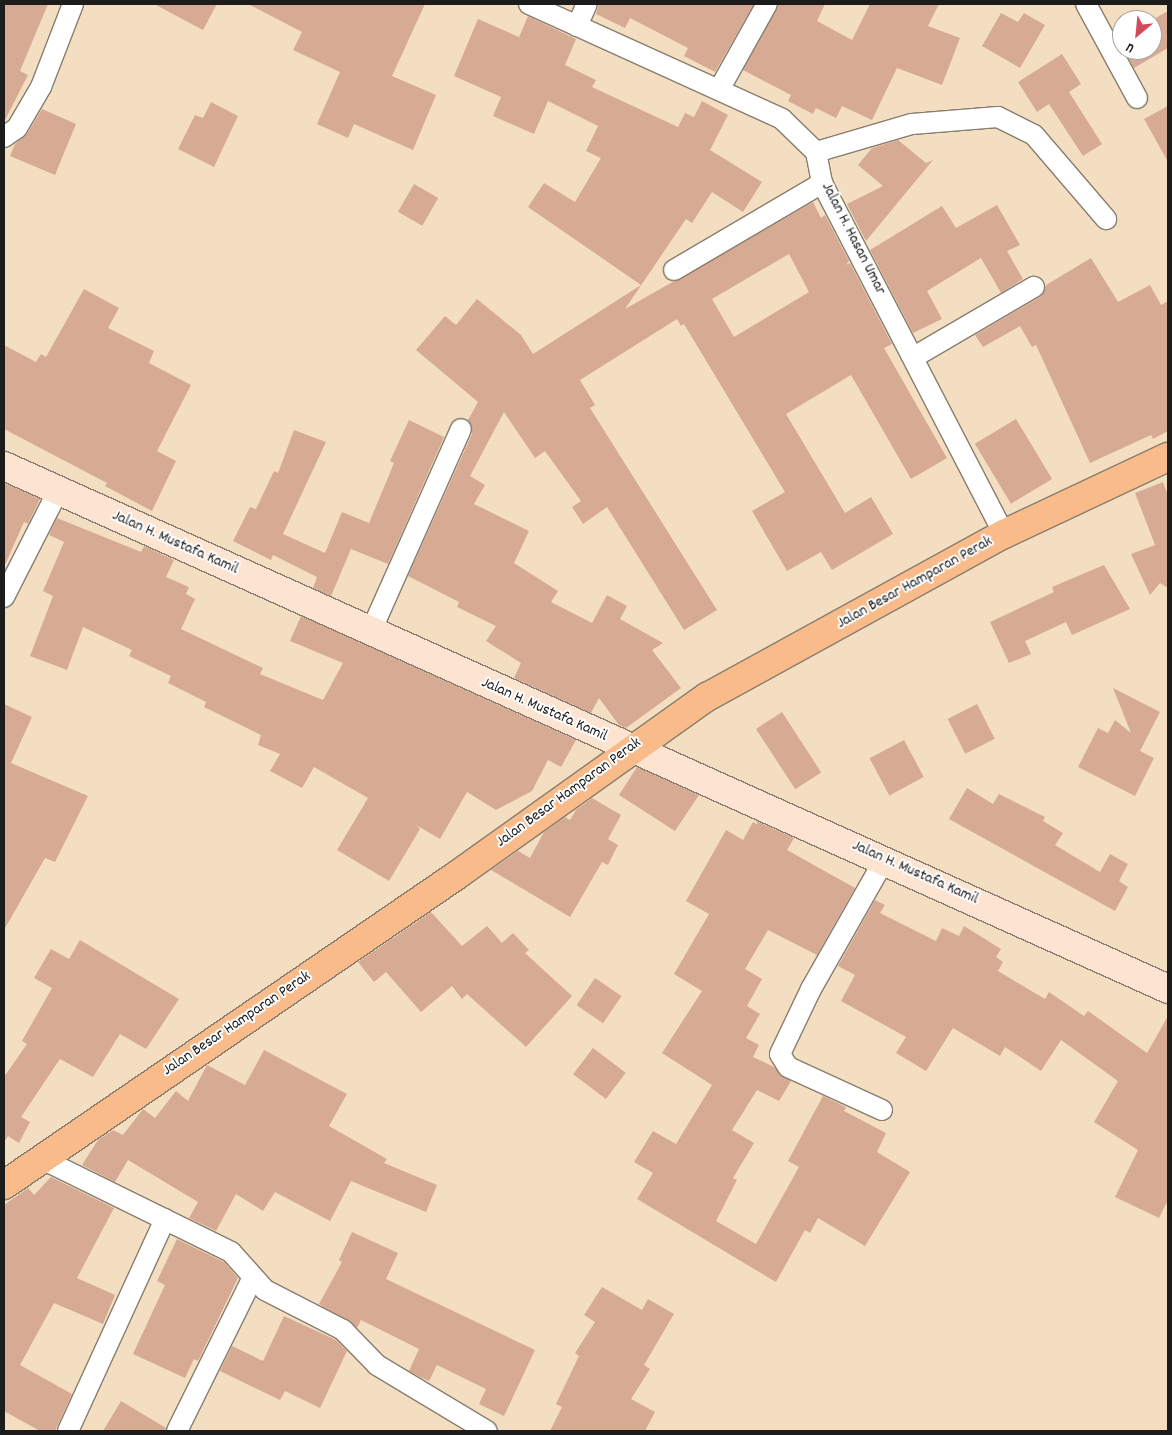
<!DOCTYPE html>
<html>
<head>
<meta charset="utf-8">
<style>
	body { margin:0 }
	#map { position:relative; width:1172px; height:1435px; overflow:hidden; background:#f3dec1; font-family:Dekko,sans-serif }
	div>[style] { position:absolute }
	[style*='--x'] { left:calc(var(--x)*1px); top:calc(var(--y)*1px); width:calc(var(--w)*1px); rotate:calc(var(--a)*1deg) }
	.building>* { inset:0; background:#d7ab93; transform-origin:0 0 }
	.roads { filter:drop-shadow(1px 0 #887d6e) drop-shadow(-1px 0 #887d6e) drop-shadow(0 1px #887d6e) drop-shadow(0 -1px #887d6e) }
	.street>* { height:20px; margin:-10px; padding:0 10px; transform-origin:10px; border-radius:10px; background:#fff }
	.secondary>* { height:28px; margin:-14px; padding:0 14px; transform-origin:14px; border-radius:14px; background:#fde4d1 }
	.primary>* { height:28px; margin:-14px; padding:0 14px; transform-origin:14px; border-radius:14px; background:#fabb8b }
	span { translate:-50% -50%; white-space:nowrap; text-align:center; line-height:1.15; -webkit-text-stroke:4px #fff; paint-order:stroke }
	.street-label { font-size:16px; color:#1c1c1c }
	.frame { position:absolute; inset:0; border:5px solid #1c1c1c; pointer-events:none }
	.north { position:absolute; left:1112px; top:10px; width:50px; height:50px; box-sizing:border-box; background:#fff; border:1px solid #a4a4a4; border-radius:50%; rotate:208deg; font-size:14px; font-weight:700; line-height:20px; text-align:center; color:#1c1c1c }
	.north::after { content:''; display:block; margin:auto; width:18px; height:22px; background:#d1495b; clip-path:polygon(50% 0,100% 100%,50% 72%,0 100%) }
</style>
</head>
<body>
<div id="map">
	<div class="building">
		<div style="clip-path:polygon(4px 4px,48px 4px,20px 71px,28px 75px,4px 122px)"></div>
		<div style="clip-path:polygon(154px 4px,217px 4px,203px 30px)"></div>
		<div style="clip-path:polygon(248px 4px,425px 4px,392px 76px,436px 95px,413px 150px,354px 124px,348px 138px,317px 124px,340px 72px,293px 50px,302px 32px)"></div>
		<div style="clip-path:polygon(599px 4px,754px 4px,715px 72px,684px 56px,688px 48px,630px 18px,625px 28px,596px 14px)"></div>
		<div style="clip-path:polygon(779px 4px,825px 4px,817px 21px,852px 40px,870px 4px,939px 4px,928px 26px,960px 38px,942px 85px,897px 68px,872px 120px,842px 106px,836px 118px,816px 108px,813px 114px,788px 101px,791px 95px,743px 70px)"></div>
		<div style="clip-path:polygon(1168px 11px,1168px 48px,1134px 68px,1124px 50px,1152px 50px,1152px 20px)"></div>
		<div style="clip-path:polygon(1001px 13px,1018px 22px,1024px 13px,1045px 25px,1020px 68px,982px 46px)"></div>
		<div style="clip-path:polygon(evenodd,528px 16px,576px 39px,565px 65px,596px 80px,592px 87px,678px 127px,685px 113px,694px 117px,702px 101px,728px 115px,710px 150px,762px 182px,743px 212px,712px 192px,692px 223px,686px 219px,625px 309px,813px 202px,821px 218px,825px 215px,849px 261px,846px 265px,850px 263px,892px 344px,884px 348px,947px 458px,911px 479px,851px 375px,786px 414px,845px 513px,871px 497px,893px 534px,832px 570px,821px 552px,787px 571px,752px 511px,785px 492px,684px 324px,681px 326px,677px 319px,580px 380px,595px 405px,590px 408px,717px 610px,684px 630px,607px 507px,583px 524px,572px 507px,581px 501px,545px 451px,535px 458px,504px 412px,470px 476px,485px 485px,474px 504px,529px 531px,514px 563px,558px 591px,551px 602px,592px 623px,607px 595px,627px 606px,620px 619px,663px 643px,652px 650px,681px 688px,626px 728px,619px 725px,599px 698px,591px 713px,514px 678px,521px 663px,486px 641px,496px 626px,457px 607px,459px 602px,408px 576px,472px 434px,468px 420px,478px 402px,416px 350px,445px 316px,456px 325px,477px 299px,521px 335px,533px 354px,641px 285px,528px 207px,544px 183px,575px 202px,601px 158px,586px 151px,598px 126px,548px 101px,534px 134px,493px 116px,501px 97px,454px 76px,478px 19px,519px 37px,528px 16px,789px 254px,809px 292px,734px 337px,712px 299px,789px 254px)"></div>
		<div style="clip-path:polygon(1062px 54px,1081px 84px,1069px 92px,1102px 144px,1083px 156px,1049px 104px,1037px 112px,1018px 82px)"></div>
		<div style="clip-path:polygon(211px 102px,238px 116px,214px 167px,178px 149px,195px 115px,203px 118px)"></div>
		<div style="clip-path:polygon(1168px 106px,1168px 162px,1144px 119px)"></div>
		<div style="clip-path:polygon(42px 109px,76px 124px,55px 175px,10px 156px,15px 144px,27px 134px)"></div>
		<div style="clip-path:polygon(898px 140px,926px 163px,933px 160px,866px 241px,847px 204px,883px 186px,858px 165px,872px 148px)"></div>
		<div style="left:414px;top:184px;width:28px;height:32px;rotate:30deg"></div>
		<div style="clip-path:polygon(997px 205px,1020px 245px,1007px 251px,1023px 279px,1001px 293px,981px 258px,927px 291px,942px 319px,913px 333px,870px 250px,942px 206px,956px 228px)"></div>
		<div style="clip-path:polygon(1091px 258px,1118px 302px,1150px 285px,1161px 305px,1168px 301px,1168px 431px,1153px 439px,1151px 435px,1090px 463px,1036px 345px,1032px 347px,1020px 326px,983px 347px,975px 335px,1040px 297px,1046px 285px)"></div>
		<div style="clip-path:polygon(84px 289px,119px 308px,108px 328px,154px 351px,149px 363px,191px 385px,157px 451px,176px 461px,152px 511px,105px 486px,107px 483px,4px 429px,4px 345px,36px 362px,41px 354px,46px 357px)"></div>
		<div style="left:1016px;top:419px;width:70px;height:48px;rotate:59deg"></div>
		<div style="clip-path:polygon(409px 420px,444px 437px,388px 564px,351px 549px,331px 596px,313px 588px,317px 577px,273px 555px,271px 560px,233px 541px,250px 507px,256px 509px,274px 471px,278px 473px,294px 430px,326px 442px,283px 534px,325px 553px,342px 512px,369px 523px,394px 463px,390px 461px)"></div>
		<div style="clip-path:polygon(1163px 482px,1168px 496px,1168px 588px,1160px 583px,1150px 595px,1131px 554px,1155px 545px,1135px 493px)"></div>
		<div style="clip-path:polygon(4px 483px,40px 499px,28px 524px,24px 522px,4px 567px)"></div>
		<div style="clip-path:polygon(57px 518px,141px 552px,144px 546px,174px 560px,166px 577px,189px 587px,186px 594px,195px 599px,181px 629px,263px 668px,260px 674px,323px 700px,343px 663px,290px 641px,301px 616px,576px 740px,561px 767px,548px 760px,532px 791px,496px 810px,467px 792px,440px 839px,416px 825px,420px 829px,389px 881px,337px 850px,368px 798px,314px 767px,302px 788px,270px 771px,280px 754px,258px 745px,261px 735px,204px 707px,206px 702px,168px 683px,171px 676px,129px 656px,132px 650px,83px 627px,67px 670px,30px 656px,53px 596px,43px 591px,64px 542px,49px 535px)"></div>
		<div style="clip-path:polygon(1104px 565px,1130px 609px,1072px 635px,1066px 622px,1025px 641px,1031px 654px,1009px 663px,990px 622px,1054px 592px,1052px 587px)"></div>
		<div style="clip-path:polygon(1113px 688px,1160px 712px,1140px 751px,1154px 758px,1135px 796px,1078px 767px,1098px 728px,1108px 733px,1115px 720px,1131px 733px)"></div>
		<div style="clip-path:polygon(4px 704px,32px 717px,11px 763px,88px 796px,55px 862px,45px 858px,4px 930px)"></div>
		<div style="left:977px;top:704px;width:39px;height:33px;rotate:63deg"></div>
		<div style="left:782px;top:712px;width:72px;height:31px;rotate:57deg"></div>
		<div style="left:904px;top:740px;width:42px;height:39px;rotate:62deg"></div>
		<div style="clip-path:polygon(637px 767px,699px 795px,675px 831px,619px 795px)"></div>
		<div style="clip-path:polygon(967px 788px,993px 804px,999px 794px,1045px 817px,1043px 821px,1063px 833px,1055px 845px,1100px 872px,1110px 854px,1128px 864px,1119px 881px,1128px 887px,1115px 911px,949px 819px)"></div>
		<div style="clip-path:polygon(592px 798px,621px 815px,608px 839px,618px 845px,608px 865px,602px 862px,570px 917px,491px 870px,518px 851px,530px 858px,544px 832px,565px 817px,570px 820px,576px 810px)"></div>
		<div style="clip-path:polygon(756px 821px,794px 838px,787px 850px,855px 888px,817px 955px,768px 930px,745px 969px,762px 979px,747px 1006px,760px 1014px,746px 1038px,759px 1045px,753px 1057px,774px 1067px,791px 1081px,779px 1101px,757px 1090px,732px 1130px,754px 1143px,733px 1178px,737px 1180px,716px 1221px,756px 1244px,799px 1167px,788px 1161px,823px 1096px,846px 1107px,844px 1111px,886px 1133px,877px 1152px,910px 1172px,865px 1246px,818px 1218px,810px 1233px,805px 1230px,776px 1282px,637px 1199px,653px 1173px,634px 1162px,653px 1131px,676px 1144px,712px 1085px,662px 1053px,702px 991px,674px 974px,709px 914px,686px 901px,726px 830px,743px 840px,753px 822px,758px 825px)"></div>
		<div style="clip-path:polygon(875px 900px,885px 905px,880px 913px,936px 941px,942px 928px,959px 936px,964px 926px,1001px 949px,996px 957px,1003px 962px,998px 971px,1045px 999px,1049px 992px,1084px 1016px,1088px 1011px,1147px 1053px,1168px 1016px,1168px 1200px,1159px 1218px,1115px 1197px,1138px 1150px,1094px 1122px,1118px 1081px,1061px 1040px,1041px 1071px,1005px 1047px,1000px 1056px,953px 1028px,926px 1071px,896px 1053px,906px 1037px,841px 1001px,855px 975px,838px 966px)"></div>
		<div style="clip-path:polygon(431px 912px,462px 946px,487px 926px,502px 943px,513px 933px,529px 950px,525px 953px,572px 996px,526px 1047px,467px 994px,462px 999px,452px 986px,421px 1012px,386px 972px,374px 982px,358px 962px)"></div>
		<div style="clip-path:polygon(80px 940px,179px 999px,146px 1049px,120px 1034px,93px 1077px,60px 1059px,21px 1117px,30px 1122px,19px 1143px,8px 1136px,4px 1142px,4px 1077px,27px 1044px,22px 1041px,52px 988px,34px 978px,51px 949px,69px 959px)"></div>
		<div style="left:595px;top:978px;width:32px;height:33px;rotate:34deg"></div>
		<div style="left:593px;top:1048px;width:41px;height:33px;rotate:37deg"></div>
		<div style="clip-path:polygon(264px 1050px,347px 1094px,329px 1126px,387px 1159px,384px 1163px,437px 1185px,426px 1212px,351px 1181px,330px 1221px,275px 1192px,263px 1211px,236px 1194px,216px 1231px,189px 1218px,198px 1202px,128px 1160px,115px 1182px,82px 1165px,98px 1140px,113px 1130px,123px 1135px,143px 1109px,155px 1118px,176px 1091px,188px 1101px,207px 1065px,245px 1085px)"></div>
		<div style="clip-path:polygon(51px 1177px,114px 1208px,77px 1278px,115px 1295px,103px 1324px,54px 1303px,20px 1365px,72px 1394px,55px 1431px,40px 1431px,4px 1411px,4px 1205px,28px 1188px,34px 1195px)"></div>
		<div style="clip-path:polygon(352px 1232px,398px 1253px,386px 1279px,535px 1350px,504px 1416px,479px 1404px,486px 1389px,437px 1365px,429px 1381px,418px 1376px,409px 1371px,419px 1349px,361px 1320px,357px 1328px,319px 1304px,342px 1262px,339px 1260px)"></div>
		<div style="clip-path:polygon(177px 1239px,224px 1262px,238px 1278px,198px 1361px,194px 1359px,185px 1378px,133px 1354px,165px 1285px,157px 1281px)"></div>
		<div style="clip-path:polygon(602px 1287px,642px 1310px,648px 1299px,674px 1314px,644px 1365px,650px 1369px,631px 1399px,655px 1412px,645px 1431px,550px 1431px,562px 1407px,556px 1404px,579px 1356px,575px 1353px,595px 1322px,584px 1315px)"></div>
		<div style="clip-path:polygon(284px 1316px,336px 1340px,347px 1351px,320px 1408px,285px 1391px,280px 1400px,220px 1371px,232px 1346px,263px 1361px)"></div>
		<div style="clip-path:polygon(121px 1401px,166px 1428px,165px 1431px,103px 1431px)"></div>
	</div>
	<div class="roads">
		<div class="street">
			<div style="--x:529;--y:4;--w:278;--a:24.4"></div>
			<div style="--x:782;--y:119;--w:47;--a:44.1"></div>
			<div style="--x:816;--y:152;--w:32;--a:79"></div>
			<div style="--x:822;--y:183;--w:395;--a:62.6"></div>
			<div style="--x:1086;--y:4;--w:107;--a:61.5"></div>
			<div style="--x:577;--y:26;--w:24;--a:-66"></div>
			<div style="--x:720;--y:88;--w:96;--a:-60.8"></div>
			<div style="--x:4;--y:137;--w:16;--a:-35"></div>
			<div style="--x:17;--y:128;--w:48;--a:-59.7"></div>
			<div style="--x:41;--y:87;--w:89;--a:-68.9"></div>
			<div style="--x:816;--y:152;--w:100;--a:-16.3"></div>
			<div style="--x:912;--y:124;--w:86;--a:-4.7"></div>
			<div style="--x:998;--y:117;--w:40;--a:26.6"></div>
			<div style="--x:1034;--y:135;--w:111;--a:49.4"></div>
			<div style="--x:674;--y:270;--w:172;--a:-30.4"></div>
			<div style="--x:914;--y:357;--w:139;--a:-30.3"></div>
			<div style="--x:4;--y:597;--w:119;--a:-63"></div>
			<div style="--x:371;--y:631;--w:221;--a:-66"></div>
			<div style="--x:882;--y:1110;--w:103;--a:-155.4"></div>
			<div style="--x:788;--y:1067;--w:15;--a:-122"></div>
			<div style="--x:780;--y:1054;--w:72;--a:-64.5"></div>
			<div style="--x:811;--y:989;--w:150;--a:-60.4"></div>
			<div style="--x:40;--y:1158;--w:213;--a:26.2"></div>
			<div style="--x:231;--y:1252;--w:51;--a:48.2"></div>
			<div style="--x:265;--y:1290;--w:88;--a:27.1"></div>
			<div style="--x:343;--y:1330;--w:49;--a:45.8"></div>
			<div style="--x:377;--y:1365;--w:128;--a:31"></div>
			<div style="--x:68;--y:1431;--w:233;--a:-65.4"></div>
			<div style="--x:177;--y:1431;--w:169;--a:-63.7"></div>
		</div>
		<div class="secondary">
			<div style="--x:4;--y:466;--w:1276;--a:24.19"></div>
		</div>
		<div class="primary">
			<div style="--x:4;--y:1185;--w:549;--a:-34.38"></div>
			<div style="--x:457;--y:875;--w:307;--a:-35.5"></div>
			<div style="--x:707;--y:697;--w:339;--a:-28.8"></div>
			<div style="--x:1004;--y:534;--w:181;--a:-25.2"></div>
		</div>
	</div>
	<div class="street-label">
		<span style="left:853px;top:239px;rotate:63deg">Jalan H. Hasan Umar</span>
		<span style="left:175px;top:543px;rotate:24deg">Jalan H. Mustafa Kamil</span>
		<span style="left:915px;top:583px;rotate:-29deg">Jalan Besar Hamparan Perak</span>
		<span style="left:544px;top:710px;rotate:24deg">Jalan H. Mustafa Kamil</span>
		<span style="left:569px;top:793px;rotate:-36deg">Jalan Besar Hamparan Perak</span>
		<span style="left:915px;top:873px;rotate:24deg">Jalan H. Mustafa Kamil</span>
		<span style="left:237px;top:1024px;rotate:-34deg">Jalan Besar Hamparan Perak</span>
	</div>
	<div class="frame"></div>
	<div class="north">U</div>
</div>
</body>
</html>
